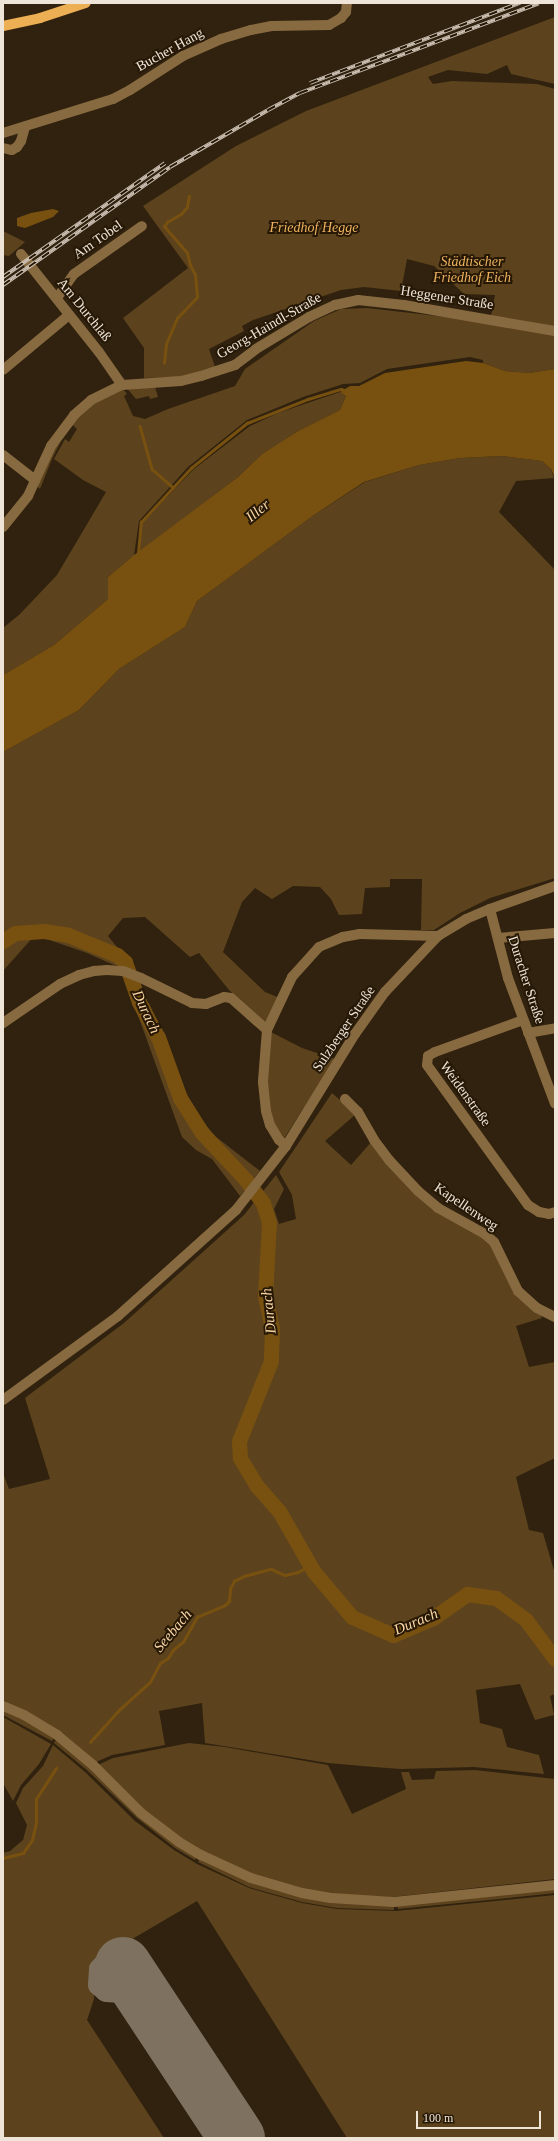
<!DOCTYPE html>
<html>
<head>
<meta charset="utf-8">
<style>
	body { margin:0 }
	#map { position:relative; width:558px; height:2141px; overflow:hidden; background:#30220e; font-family:"Times New Roman",serif }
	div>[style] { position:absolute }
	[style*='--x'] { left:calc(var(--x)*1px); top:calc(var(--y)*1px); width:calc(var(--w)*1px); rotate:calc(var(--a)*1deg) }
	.green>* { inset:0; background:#5c431d }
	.water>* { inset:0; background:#785110 }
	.stream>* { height:2.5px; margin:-1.25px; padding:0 1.25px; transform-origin:1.25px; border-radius:1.25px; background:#785110 }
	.river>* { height:15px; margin:-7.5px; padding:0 7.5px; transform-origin:7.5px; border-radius:7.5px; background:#785110 }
	.taxiway>* { height:23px; margin:-11.5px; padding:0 11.5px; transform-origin:11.5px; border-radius:11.5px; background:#7e7160 }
	.runway>* { height:56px; margin:-28px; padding:0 28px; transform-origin:28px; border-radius:28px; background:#7e7160 }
	.minor>* { height:10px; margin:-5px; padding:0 5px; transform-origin:5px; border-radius:5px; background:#886a41 }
	.major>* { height:10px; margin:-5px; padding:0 5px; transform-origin:5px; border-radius:5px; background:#edaf54 }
	.rail>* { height:4px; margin-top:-2px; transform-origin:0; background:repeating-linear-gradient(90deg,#261805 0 8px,#cbc0b3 0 16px); box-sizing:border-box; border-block:1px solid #cbc0b3 }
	span { translate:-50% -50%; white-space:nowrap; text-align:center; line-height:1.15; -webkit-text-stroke:4px #261805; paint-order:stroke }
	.street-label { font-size:14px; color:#eee4d8 }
	.park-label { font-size:14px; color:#ecb25e; font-style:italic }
	.water-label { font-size:15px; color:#fad6a7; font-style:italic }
	.frame { position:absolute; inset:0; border:4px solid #eee4d8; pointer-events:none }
	.scale { position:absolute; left:416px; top:2111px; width:125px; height:18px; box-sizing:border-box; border:2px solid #eee4d8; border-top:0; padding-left:5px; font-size:12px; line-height:14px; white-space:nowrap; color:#eee4d8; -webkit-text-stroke:3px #261805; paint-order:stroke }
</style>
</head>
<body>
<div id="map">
	<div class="green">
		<div style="clip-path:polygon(555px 17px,555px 84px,511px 74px,507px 65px,487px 74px,448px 70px,428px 77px,433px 84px,452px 81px,537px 84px,555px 89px,555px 369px,529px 373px,505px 371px,483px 363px,483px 360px,470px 357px,387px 369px,360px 383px,343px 384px,303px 397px,247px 420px,188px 467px,139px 521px,134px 555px,108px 577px,108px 599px,54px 645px,3px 675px,3px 628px,20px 614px,57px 575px,106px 492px,83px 480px,54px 459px,65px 439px,69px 442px,77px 429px,72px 424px,92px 403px,122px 388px,127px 394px,124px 396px,133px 416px,145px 419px,168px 409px,235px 386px,245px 369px,314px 321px,341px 309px,367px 308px,490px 322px,495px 295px,464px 294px,434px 266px,407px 259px,401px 291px,364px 287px,341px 290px,253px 320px,242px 326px,244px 331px,209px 349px,215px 367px,182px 377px,144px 378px,144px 348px,123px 318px,188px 268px,143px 206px,236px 146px,306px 111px)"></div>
		<div style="clip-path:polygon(3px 231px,25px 242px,9px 256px,3px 255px)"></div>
		<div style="clip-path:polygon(126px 387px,155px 387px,158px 397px,150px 399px,149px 396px,136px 399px)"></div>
		<div style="clip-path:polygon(340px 392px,346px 396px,340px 410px,298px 431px,262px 454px,238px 477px,140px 551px,142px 523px,194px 469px,250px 426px,278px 413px)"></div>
		<div style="clip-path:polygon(61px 441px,52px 459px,40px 489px,37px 486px,54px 447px)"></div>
		<div style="clip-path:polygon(502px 456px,542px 461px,551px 469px,554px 478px,516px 481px,499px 512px,555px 570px,555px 878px,490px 898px,460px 913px,434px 930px,421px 930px,422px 879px,390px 879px,390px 887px,365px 888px,362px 914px,339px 915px,331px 899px,320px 887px,293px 886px,272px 899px,255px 888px,242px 902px,223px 952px,265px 992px,280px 998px,267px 1025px,229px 990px,199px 953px,190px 957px,145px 917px,123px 918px,108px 936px,134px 968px,114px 965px,87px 953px,35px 935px,3px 971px,3px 752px,79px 710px,119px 669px,185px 627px,197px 601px,314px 515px,365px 482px,419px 465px,460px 458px)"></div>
		<div style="clip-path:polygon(149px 1003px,190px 1106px,215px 1136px,260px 1171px,240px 1196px,212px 1159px,196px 1150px,182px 1137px,135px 1007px)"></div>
		<div style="clip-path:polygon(269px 1031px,302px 1048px,335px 1059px,283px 1140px,277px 1132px,267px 1099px)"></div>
		<div style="clip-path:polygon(332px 1093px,356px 1114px,325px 1141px,351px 1165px,373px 1140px,418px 1192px,492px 1244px,509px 1281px,540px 1312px,542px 1318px,516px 1326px,529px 1367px,555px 1362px,555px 1458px,516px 1477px,529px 1530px,543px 1533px,555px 1574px,555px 1694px,550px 1696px,554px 1715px,535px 1720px,520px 1684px,476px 1690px,480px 1723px,502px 1729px,507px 1747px,539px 1755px,544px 1774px,474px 1767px,401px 1769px,374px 1767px,328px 1763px,205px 1743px,202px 1703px,159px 1711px,165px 1745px,112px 1755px,96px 1762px,3px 1702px,3px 1473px,9px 1489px,50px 1479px,25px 1398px,124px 1323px,244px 1215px,276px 1175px,284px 1189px,274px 1209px,279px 1224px,296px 1219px,292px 1195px,279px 1172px)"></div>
		<div style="clip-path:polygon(3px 1710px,22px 1719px,54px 1738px,52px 1741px,3px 1715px)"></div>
		<div style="clip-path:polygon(3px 1717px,51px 1744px,39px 1764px,21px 1785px,13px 1801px,3px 1783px)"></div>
		<div style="clip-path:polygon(56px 1740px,197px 1856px,195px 1860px,175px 1848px,137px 1818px,88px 1771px,54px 1743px)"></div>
		<div style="clip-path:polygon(189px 1743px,225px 1747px,328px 1765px,352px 1814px,406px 1789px,401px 1772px,409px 1772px,412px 1780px,434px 1779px,436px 1771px,475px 1770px,555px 1779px,555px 1879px,392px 1897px,332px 1895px,302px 1889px,252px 1875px,227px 1864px,181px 1839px,143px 1810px,98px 1765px,113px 1758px)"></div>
		<div style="clip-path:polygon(53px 1745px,85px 1772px,135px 1821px,174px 1850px,197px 1864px,249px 1888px,302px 1903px,337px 1909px,396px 1911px,555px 1895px,555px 2138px,347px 2138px,197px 1901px,93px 1962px,94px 1999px,87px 2020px,164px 2138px,3px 2138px,3px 1853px,10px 1851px,23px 1840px,27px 1825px,16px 1803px,23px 1788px,43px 1766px)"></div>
		<div style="clip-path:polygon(200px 1859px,250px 1882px,394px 1905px,394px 1910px,337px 1908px,302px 1902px,249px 1887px,198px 1862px)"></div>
		<div style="clip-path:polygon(555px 1888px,555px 1893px,499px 1899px,398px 1909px,397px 1905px)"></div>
	</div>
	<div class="water">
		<div style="clip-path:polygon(53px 209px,59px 211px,53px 217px,25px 228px,17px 226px,17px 218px,31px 213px)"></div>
		<div style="clip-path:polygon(466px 361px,483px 363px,505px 371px,529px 373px,555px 369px,555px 478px,551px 469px,542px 461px,502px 456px,460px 458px,419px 465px,364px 482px,314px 515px,197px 601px,185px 627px,119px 669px,79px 710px,3px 752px,3px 675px,54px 645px,108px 599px,108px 577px,134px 555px,238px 477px,262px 454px,298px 431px,340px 410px,346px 396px,340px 392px,350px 386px,359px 386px,385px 373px)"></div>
	</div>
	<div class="stream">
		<div style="--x:164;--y:363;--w:19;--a:-84"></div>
		<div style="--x:166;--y:344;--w:28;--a:-67"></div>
		<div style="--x:177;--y:318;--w:29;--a:-46"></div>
		<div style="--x:197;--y:297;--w:22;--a:-95"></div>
		<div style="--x:195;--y:275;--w:11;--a:-117"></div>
		<div style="--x:190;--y:265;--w:12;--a:-104"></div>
		<div style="--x:187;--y:253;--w:35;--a:-131"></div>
		<div style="--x:164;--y:227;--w:6;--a:-59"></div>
		<div style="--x:167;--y:222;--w:16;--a:-30"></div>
		<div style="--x:181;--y:214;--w:9;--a:-49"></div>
		<div style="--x:187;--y:207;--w:11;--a:-80"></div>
		<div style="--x:140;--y:426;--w:45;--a:74.4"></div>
		<div style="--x:152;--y:469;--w:28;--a:41"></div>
		<div style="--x:138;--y:554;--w:32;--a:-85"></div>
		<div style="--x:141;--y:522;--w:74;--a:-47.2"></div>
		<div style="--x:191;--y:468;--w:72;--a:-38.8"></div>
		<div style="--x:247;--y:423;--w:66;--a:-21.5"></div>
		<div style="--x:308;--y:399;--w:34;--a:-17"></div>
		<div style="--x:341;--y:389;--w:6;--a:18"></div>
		<div style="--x:90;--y:1742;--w:43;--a:-47.8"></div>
		<div style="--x:119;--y:1710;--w:42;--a:-42.1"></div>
		<div style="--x:150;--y:1682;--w:21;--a:-62"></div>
		<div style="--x:160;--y:1663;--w:9;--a:-32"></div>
		<div style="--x:168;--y:1658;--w:9;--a:-58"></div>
		<div style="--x:173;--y:1650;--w:13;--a:-39"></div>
		<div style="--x:183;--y:1642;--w:29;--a:-61"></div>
		<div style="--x:197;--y:1617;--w:30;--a:-23"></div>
		<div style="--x:225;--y:1605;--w:6;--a:-45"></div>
		<div style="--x:229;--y:1601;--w:12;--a:-85"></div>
		<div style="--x:230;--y:1589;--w:9;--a:-63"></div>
		<div style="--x:234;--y:1581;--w:11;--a:-27"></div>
		<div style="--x:244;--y:1576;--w:28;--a:-15"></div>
		<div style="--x:271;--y:1569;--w:15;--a:23"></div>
		<div style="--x:285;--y:1575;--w:13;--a:-13"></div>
		<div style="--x:298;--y:1572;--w:14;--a:-30"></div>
		<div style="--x:3;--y:1858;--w:21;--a:-14"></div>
		<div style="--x:23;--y:1853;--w:16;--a:-55"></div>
		<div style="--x:32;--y:1840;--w:17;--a:-77"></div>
		<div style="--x:36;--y:1823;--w:24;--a:-90"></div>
		<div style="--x:36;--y:1799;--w:37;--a:-57"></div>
	</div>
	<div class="river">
		<div style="--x:3;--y:941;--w:14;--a:-34"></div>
		<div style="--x:15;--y:933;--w:29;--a:-4"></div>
		<div style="--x:44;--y:931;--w:24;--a:9"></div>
		<div style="--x:68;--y:935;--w:53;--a:22.2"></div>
		<div style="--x:117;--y:955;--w:11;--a:41"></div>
		<div style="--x:125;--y:962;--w:42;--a:70.7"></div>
		<div style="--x:139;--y:1002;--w:40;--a:62"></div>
		<div style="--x:158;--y:1037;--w:65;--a:70.2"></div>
		<div style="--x:180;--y:1098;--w:41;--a:57.8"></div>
		<div style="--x:202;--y:1133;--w:63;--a:46.9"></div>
		<div style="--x:245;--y:1179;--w:30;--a:53"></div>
		<div style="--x:263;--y:1203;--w:21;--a:73"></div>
		<div style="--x:269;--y:1223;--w:73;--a:93.1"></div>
		<div style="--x:265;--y:1296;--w:33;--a:78"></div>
		<div style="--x:272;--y:1328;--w:33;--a:92"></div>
		<div style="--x:271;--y:1361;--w:86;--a:111.8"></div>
		<div style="--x:239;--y:1441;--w:17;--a:87"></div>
		<div style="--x:240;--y:1458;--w:33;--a:59"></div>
		<div style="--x:257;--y:1486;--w:33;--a:49"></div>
		<div style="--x:279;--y:1511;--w:70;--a:60.2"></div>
		<div style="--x:314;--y:1572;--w:59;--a:49.8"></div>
		<div style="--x:352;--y:1617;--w:45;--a:23.7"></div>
		<div style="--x:393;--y:1635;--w:43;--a:-23"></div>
		<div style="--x:433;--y:1618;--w:42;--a:-35.2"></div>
		<div style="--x:467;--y:1594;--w:29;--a:8"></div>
		<div style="--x:496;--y:1598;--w:37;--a:36"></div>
		<div style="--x:526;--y:1620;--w:49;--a:53.4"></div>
	</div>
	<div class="taxiway">
		<div style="--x:145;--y:1999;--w:25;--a:-162"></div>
		<div style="--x:121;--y:1991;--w:15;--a:-176"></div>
		<div style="--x:106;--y:1990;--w:9;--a:-139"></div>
		<div style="--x:99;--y:1984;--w:15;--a:-86"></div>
		<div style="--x:100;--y:1969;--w:13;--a:-48"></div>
		<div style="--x:109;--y:1959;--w:9;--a:-6"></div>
		<div style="--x:118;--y:1958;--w:16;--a:38"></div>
		<div style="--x:131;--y:1968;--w:207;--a:55.2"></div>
	</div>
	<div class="runway">
		<div style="--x:123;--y:1965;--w:207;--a:56.6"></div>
	</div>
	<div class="minor">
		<div style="--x:3;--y:133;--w:115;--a:-17.2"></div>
		<div style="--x:113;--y:99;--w:19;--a:-28"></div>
		<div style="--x:130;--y:90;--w:63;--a:-32.7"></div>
		<div style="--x:183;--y:56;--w:42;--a:-24.1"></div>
		<div style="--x:221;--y:39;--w:31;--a:-17"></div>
		<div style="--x:251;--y:30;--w:21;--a:-11"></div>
		<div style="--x:272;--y:26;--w:57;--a:-1"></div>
		<div style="--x:329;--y:25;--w:14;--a:-30"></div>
		<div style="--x:341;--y:18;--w:8;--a:-50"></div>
		<div style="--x:346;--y:12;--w:9;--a:-84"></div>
		<div style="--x:3;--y:148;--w:9;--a:13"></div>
		<div style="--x:12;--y:150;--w:6;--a:-31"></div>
		<div style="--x:17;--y:147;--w:7;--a:-56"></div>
		<div style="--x:21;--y:141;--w:15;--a:-74"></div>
		<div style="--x:21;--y:254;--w:125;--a:51.5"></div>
		<div style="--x:99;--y:352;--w:40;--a:55.1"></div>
		<div style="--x:57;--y:298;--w:29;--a:-55"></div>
		<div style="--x:74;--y:274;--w:83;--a:-35.2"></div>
		<div style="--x:3;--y:370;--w:86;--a:-39.8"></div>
		<div style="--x:3;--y:455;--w:41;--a:38"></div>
		<div style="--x:3;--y:527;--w:40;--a:-51"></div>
		<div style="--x:28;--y:496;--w:55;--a:-65.3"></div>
		<div style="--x:51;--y:446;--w:39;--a:-53"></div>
		<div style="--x:74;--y:415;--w:23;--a:-41"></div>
		<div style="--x:91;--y:400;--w:34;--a:-26"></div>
		<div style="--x:122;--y:385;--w:59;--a:-3.9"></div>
		<div style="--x:181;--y:381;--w:21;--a:-14"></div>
		<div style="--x:201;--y:376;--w:36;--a:-18"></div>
		<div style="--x:235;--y:365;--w:26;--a:-37"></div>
		<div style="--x:256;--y:349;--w:62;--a:-31.1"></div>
		<div style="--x:309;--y:317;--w:29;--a:-25"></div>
		<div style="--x:335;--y:305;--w:24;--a:-12"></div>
		<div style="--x:358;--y:300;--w:46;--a:6.2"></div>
		<div style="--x:404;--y:305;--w:153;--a:9.8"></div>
		<div style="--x:490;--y:909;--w:71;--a:75.4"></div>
		<div style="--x:508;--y:978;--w:134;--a:69.5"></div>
		<div style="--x:498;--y:938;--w:57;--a:-5"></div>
		<div style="--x:523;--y:1020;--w:94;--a:160"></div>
		<div style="--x:435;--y:1052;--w:8;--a:150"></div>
		<div style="--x:428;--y:1056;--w:9;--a:96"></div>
		<div style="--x:427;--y:1065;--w:173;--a:54.2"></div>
		<div style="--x:528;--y:1205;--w:13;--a:32"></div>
		<div style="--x:539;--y:1212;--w:10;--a:11"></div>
		<div style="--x:549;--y:1214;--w:6;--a:-18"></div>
		<div style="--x:3;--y:1023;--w:69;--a:-34.4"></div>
		<div style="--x:60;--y:984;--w:21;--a:-25"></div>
		<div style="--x:79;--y:975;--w:16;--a:-15"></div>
		<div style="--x:94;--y:971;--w:13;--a:-4"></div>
		<div style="--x:107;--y:970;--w:16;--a:4"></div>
		<div style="--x:123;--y:971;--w:19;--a:21"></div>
		<div style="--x:141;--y:978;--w:57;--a:26.1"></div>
		<div style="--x:192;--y:1003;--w:14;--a:4"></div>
		<div style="--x:206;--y:1004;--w:19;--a:-21"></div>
		<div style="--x:224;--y:997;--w:7;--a:8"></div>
		<div style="--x:231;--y:998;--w:48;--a:41.6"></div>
		<div style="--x:528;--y:1033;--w:27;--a:-10"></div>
		<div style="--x:345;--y:1099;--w:18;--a:45"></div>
		<div style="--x:358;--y:1112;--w:32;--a:60"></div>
		<div style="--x:374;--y:1140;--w:25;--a:53"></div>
		<div style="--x:389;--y:1160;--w:42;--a:46.9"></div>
		<div style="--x:418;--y:1191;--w:26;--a:40"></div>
		<div style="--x:438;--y:1208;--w:54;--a:29"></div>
		<div style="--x:485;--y:1234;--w:12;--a:42"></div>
		<div style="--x:494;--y:1242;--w:55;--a:63.9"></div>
		<div style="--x:518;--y:1291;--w:25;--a:42"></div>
		<div style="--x:537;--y:1308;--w:20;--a:27"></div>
		<div style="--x:286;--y:1146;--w:9;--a:-139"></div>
		<div style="--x:279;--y:1140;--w:17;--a:-121"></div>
		<div style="--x:270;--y:1125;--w:15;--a:-106"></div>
		<div style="--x:266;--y:1111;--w:30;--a:-96"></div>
		<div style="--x:263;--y:1081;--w:51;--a:-85.5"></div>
		<div style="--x:267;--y:1030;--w:59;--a:-64.7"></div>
		<div style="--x:292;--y:977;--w:40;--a:-48"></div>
		<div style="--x:319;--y:947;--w:26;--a:-23"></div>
		<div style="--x:343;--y:937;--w:17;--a:-10"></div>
		<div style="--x:360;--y:934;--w:78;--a:1.5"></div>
		<div style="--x:3;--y:1400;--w:142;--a:-36.1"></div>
		<div style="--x:118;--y:1316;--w:159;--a:-41.9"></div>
		<div style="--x:236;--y:1210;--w:81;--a:-52"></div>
		<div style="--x:286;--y:1146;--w:132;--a:-58.4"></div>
		<div style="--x:355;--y:1034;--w:52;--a:-54.5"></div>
		<div style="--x:385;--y:992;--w:77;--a:-46.6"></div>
		<div style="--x:438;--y:936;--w:33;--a:-31"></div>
		<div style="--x:466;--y:919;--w:26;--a:-23"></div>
		<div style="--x:490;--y:909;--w:69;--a:-19.5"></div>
		<div style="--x:3;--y:1706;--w:23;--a:23"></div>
		<div style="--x:24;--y:1715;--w:39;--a:31"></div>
		<div style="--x:57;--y:1735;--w:47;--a:39.8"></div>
		<div style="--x:93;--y:1765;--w:68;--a:45"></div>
		<div style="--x:141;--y:1813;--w:48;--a:37.3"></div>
		<div style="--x:179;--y:1842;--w:26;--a:31"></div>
		<div style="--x:201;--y:1855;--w:55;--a:24.7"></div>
		<div style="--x:251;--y:1878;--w:53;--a:16.4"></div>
		<div style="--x:302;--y:1893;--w:29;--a:10"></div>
		<div style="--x:331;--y:1898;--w:63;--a:3.6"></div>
		<div style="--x:394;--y:1902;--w:162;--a:-6"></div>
	</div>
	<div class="major">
		<div style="--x:3;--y:26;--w:38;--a:-12"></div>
		<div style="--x:40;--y:18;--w:48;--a:-18.1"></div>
	</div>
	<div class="rail">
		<div style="--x:310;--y:83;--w:225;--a:-20.9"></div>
		<div style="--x:3;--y:277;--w:198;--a:-35.1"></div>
		<div style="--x:3;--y:285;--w:204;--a:-35.2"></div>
		<div style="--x:170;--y:167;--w:113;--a:-30.2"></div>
		<div style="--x:268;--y:110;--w:36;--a:-28"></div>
		<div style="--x:300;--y:93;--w:255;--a:-20.6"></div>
	</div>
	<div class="street-label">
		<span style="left:170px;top:50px;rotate:-29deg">Bucher Hang</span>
		<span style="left:98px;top:240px;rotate:-35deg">Am Tobel</span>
		<span style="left:447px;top:298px;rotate:9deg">Heggener Straße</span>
		<span style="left:84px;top:310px;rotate:51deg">Am Durchlaß</span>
		<span style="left:269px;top:326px;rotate:-30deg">Georg-Haindl-Straße</span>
		<span style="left:526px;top:980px;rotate:72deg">Duracher Straße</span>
		<span style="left:344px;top:1029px;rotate:-56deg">Sulzberger Straße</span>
		<span style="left:465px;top:1094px;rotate:54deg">Weidenstraße</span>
		<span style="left:466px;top:1207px;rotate:34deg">Kapellenweg</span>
	</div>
	<div class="park-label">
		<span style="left:314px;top:228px">Friedhof Hegge</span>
		<span style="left:472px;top:270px">Städtischer<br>Friedhof Eich</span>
	</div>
	<div class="water-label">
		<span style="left:258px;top:511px;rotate:-39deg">Iller</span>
		<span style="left:146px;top:1012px;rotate:65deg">Durach</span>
		<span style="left:269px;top:1311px;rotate:-96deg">Durach</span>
		<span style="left:416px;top:1622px;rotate:-23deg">Durach</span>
		<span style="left:173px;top:1631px;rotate:-50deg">Seebach</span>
	</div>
	<div class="frame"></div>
	<div class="scale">100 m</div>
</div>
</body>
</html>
